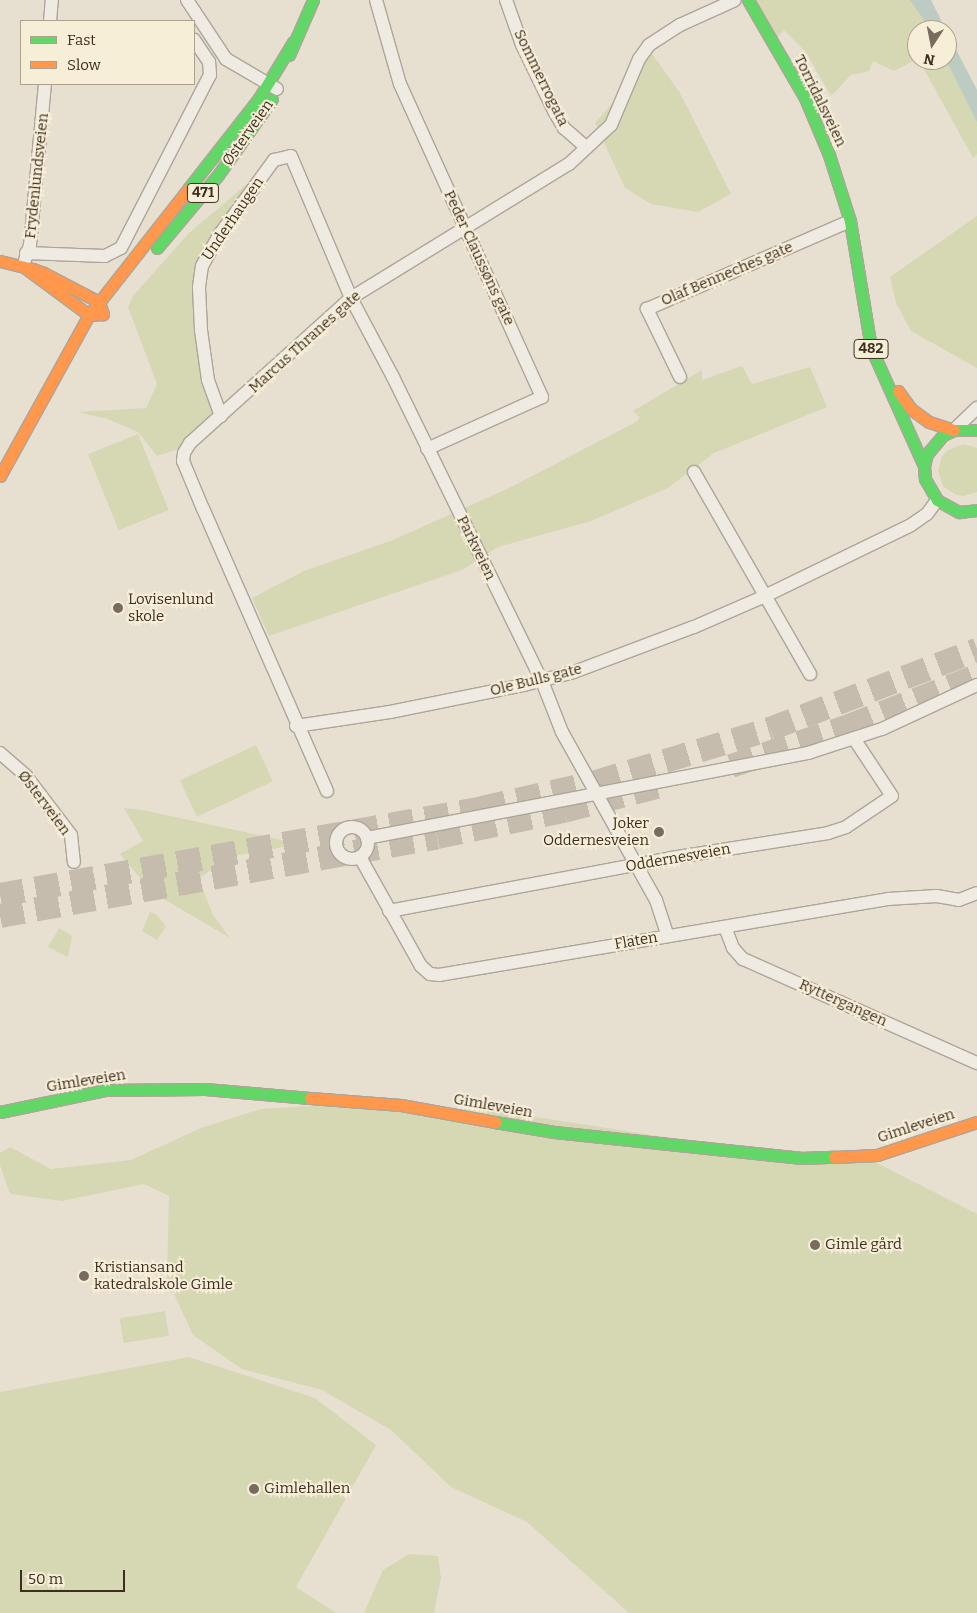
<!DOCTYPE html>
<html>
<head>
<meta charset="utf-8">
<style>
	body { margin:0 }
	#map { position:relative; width:977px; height:1613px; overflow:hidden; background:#e7e0d1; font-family:Bitter,serif }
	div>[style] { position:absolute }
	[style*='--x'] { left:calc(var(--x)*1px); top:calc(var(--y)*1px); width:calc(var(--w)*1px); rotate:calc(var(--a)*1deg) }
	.green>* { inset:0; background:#d6d7b3; transform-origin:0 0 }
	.water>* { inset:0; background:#bcccc2 }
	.highway-tunnel>* { height:24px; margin-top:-12px; transform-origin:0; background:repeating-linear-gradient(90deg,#c5bcae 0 24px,transparent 0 36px) }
	.roads { filter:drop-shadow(1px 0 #ada599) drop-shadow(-1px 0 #ada599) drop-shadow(0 1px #ada599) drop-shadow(0 -1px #ada599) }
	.street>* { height:12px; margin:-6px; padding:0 6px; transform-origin:6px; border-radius:6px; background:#efebe3 }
	.street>.ring { margin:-6px; padding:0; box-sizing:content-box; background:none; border:12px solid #efebe3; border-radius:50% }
	.fast>* { height:11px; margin:-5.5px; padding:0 5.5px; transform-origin:5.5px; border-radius:5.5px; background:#63d668 }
	.slow>* { height:11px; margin:-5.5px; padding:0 5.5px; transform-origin:5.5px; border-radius:5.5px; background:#ff974d }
	.dots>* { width:14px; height:14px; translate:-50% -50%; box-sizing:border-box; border:2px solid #f7eed8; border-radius:50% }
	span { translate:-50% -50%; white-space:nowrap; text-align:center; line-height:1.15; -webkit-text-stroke:4px #f7eed8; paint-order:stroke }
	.shield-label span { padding:1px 4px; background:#f7eed8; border:1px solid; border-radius:4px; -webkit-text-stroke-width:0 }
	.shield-label { font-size:14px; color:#3d2e20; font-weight:700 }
	.street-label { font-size:15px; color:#3d2e20 }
	.poi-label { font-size:15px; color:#3d2e20 }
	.left { translate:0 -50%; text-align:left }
	.right { translate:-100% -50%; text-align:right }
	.legend { position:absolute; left:20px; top:20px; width:175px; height:65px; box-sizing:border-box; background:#f7eed8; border:1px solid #ada18e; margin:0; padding:6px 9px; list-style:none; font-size:15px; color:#3d2e20 }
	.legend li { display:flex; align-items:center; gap:10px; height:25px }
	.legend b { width:25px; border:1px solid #ada18e }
	.north { position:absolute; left:907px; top:20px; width:50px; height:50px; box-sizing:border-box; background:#f7eed8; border:1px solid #ada18e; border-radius:50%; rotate:191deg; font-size:14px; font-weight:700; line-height:20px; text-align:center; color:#3d2e20 }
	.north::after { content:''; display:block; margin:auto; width:18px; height:22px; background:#786c5e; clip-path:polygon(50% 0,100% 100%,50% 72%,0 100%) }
	.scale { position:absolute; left:20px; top:1570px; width:105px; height:22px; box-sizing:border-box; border:2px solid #3d2e20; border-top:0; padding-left:6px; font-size:15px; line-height:18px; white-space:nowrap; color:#3d2e20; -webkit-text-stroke:4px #f7eed8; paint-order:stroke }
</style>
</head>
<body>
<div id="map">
	<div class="green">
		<div style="clip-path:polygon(749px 0,911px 0,931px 30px,917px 30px,917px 59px,894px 71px,873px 61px,869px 71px,851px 75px,831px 96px,805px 51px,784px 30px,776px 39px)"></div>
		<div style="clip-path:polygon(650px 51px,680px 93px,731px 194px,698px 212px,651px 204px,625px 188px,595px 123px,625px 89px)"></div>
		<div style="clip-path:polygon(919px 60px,947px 60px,977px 120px,977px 155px,973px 158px)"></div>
		<div style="clip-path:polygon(247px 184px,245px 193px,202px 266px,199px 309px,221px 416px,184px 447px,157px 456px,138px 432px,105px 418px,77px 412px,146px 408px,157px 384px,128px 307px,133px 296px,189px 233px)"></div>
		<div style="clip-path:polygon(977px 216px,977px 368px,911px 331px,896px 303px,890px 277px)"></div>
		<div style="clip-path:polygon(742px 366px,752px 384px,810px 367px,827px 407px,714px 453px,668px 488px,591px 521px,498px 547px,462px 570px,269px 636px,252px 598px,304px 571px,393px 540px,509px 488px,634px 423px,640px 418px,633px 411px,702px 370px,702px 380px)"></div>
		<div style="left:138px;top:434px;width:82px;height:54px;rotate:68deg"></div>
		<div style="clip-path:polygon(964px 444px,977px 448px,977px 492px,964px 496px,956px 495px,943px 486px,938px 471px,942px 456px,948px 450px)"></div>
		<div style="left:256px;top:745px;width:40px;height:84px;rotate:65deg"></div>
		<div style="clip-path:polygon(124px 808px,143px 810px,300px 844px,228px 857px,199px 879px,213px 915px,230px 938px,152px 892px,120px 854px,143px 841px)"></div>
		<div style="clip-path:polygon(150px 912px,156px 914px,166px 926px,157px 940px,142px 931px)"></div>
		<div style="clip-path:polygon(59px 928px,72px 936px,68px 957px,48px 947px)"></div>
		<div style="clip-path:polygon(358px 1103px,497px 1111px,691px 1141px,867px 1158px,977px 1214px,977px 1613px,629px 1613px,527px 1522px,451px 1487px,391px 1430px,322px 1390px,242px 1369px,193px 1335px,167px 1279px,169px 1196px,144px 1184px,62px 1201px,10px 1194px,0 1165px,0 1153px,10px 1147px,51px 1169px,131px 1160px,201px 1128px,261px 1109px)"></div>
		<div style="left:165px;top:1311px;width:25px;height:46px;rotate:81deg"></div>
		<div style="clip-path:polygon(189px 1357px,315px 1398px,376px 1445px,296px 1587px,336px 1613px,0 1613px,0 1392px)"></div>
		<div style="clip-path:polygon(409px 1554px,438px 1556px,441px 1578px,434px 1613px,364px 1613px,383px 1570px)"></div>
	</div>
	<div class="water">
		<div style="clip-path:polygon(910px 0,931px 0,946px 30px,931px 30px)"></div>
		<div style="clip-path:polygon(947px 32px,977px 90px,977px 122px,946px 60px)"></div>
	</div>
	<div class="highway-tunnel">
		<div style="--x:731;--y:766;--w:125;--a:-18.7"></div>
		<div style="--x:849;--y:726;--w:137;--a:-21.3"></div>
		<div style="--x:0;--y:895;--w:490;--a:-10.2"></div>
		<div style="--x:482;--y:808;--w:117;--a:-12.8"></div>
		<div style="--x:596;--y:782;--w:182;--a:-16.9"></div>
		<div style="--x:770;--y:729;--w:222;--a:-20.9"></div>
		<div style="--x:0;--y:916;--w:444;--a:-10.2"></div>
		<div style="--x:437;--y:837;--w:130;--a:-11.6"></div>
		<div style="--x:564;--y:811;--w:99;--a:-14.6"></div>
	</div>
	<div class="roads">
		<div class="street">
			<div style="--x:187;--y:0;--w:71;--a:56.5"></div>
			<div style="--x:226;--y:59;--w:59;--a:30.5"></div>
			<div style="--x:376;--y:0;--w:87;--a:74.1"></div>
			<div style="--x:400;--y:84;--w:344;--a:65.6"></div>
			<div style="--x:542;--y:397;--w:126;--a:155.7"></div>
			<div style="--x:506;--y:0;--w:48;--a:70.4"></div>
			<div style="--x:522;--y:45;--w:73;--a:64.1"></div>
			<div style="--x:554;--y:111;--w:20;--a:60"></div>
			<div style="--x:564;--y:128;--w:30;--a:41"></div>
			<div style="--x:50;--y:21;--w:21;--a:-85"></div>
			<div style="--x:26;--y:253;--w:79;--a:2.2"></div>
			<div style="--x:105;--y:256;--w:18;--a:-27"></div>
			<div style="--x:121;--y:248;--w:195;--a:-62.8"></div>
			<div style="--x:210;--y:75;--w:13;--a:-94"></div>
			<div style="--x:209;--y:62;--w:27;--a:-124"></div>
			<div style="--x:25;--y:260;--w:16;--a:-72"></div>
			<div style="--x:30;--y:245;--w:162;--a:-84.7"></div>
			<div style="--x:680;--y:377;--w:76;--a:-115.9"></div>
			<div style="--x:647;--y:309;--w:221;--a:-23.4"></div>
			<div style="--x:221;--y:416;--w:38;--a:-110"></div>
			<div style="--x:208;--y:380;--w:50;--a:-98"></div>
			<div style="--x:201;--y:330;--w:43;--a:-92.7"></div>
			<div style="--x:199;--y:287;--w:21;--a:-82"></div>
			<div style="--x:202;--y:266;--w:37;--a:-61"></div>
			<div style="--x:220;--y:234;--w:92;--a:-53.9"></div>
			<div style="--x:274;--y:160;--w:17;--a:-13"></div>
			<div style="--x:291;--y:156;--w:154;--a:67.1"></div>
			<div style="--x:351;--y:298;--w:89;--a:62"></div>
			<div style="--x:393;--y:377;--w:339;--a:63.9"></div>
			<div style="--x:542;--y:681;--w:55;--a:68.6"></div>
			<div style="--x:562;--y:732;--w:193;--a:60.8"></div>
			<div style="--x:656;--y:900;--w:38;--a:72"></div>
			<div style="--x:954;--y:430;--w:32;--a:-44"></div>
			<div style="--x:694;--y:472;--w:233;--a:60.1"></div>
			<div style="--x:296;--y:726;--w:95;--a:-8.5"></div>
			<div style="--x:390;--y:712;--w:137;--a:-11.4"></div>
			<div style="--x:524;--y:685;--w:52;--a:-14.6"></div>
			<div style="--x:574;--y:672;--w:128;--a:-20.6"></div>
			<div style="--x:694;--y:627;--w:77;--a:-23.6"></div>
			<div style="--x:765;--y:596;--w:162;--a:-25.9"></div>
			<div style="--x:911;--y:525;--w:19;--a:-35"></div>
			<div style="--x:927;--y:514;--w:17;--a:-54"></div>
			<div style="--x:0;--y:753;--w:35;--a:41"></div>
			<div style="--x:26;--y:776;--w:74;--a:52.7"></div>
			<div style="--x:71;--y:835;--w:27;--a:84"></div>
			<div style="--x:327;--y:791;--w:308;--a:-113.7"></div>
			<div style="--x:203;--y:509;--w:52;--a:-112.6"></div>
			<div style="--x:183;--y:461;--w:8;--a:-83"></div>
			<div style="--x:184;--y:453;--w:12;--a:-59"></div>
			<div style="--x:190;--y:443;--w:217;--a:-42"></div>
			<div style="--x:351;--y:298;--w:256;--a:-31.6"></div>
			<div style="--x:569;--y:164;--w:57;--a:-42.9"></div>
			<div style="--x:611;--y:125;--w:72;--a:-67"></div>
			<div style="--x:639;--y:59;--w:17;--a:-54"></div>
			<div style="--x:649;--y:45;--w:37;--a:-33"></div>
			<div style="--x:680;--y:25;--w:60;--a:-24.4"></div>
			<div class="ring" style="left:336px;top:827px;width:20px;height:20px"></div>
			<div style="--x:367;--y:838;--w:449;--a:-10.9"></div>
			<div style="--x:808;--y:753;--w:78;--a:-18"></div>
			<div style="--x:882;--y:729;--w:105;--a:-24.9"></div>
			<div style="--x:360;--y:857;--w:125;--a:60.8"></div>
			<div style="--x:421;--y:966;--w:12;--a:42"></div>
			<div style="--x:430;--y:974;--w:9;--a:6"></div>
			<div style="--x:439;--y:975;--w:455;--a:-9.6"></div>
			<div style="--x:888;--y:899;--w:49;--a:-3.5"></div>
			<div style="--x:937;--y:896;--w:22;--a:10"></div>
			<div style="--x:959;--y:900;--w:19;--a:-21"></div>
			<div style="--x:389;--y:911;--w:287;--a:-10.6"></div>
			<div style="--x:671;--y:858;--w:159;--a:-9"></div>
			<div style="--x:828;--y:833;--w:19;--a:-18"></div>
			<div style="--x:846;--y:827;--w:55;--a:-34"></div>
			<div style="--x:892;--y:796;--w:67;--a:-123.5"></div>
			<div style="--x:725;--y:927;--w:22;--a:69"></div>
			<div style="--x:733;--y:948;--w:15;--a:48"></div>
			<div style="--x:743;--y:959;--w:256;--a:24"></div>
		</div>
		<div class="fast">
			<div style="--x:748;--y:0;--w:113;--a:59.8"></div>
			<div style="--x:805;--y:98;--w:62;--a:67.2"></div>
			<div style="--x:829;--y:155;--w:69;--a:72.3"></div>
			<div style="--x:850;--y:221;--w:129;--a:80.6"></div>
			<div style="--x:871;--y:348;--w:129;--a:65.8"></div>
			<div style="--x:289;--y:55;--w:60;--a:-66.4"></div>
			<div style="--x:188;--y:189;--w:115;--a:-52"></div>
			<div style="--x:259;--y:98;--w:66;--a:-58.7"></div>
			<div style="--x:157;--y:248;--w:95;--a:-50.1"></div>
			<div style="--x:218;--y:175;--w:93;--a:-54.6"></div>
			<div style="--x:977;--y:430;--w:23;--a:180"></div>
			<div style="--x:954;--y:430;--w:12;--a:156"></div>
			<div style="--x:943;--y:435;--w:25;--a:130"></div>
			<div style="--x:927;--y:454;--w:12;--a:104"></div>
			<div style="--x:924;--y:466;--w:13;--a:86"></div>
			<div style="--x:925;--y:479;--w:24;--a:60"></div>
			<div style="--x:937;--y:500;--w:25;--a:29"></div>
			<div style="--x:959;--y:512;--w:18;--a:-6"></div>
			<div style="--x:0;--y:1112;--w:107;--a:-11.8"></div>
			<div style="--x:105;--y:1090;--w:100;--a:-0.6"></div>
			<div style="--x:205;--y:1089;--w:105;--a:4.9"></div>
			<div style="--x:495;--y:1122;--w:60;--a:9.6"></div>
			<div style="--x:554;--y:1132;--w:247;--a:6"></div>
			<div style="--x:800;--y:1158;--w:34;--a:-2"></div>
		</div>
		<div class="slow">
			<div style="--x:0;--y:261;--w:36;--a:14"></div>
			<div style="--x:35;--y:270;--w:9;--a:18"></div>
			<div style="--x:44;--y:273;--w:62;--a:27.8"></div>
			<div style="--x:99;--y:302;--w:13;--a:72"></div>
			<div style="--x:103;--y:314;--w:14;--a:176"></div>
			<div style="--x:89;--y:315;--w:81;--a:-143.6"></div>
			<div style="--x:898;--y:391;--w:22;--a:54"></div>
			<div style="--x:911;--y:409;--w:22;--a:36"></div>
			<div style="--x:929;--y:422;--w:26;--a:18"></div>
			<div style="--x:0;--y:476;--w:184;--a:-61.1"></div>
			<div style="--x:89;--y:315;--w:160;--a:-51.8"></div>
			<div style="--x:310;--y:1098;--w:91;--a:4.4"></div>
			<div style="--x:401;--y:1105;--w:96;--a:10.3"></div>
			<div style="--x:834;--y:1157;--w:43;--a:-2.7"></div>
			<div style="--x:877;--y:1155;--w:105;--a:-18.3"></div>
		</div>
	</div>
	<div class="dots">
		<div style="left:118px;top:608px;background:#786c5e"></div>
		<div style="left:659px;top:832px;background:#786c5e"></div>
		<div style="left:815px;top:1245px;background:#786c5e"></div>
		<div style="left:84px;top:1276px;background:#786c5e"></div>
		<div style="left:254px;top:1489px;background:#786c5e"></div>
	</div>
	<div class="shield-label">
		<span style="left:203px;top:193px">471</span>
		<span style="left:871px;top:349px">482</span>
	</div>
	<div class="street-label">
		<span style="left:541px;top:78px;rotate:64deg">Sommerrogata</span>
		<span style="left:820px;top:101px;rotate:64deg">Torridalsveien</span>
		<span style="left:248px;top:133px;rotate:-55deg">Østerveien</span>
		<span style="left:37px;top:176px;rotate:-84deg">Frydenlundsveien</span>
		<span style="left:233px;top:219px;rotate:-56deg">Underhaugen</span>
		<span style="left:479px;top:258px;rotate:65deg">Peder Claussøns gate</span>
		<span style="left:727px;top:274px;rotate:-23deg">Olaf Benneches gate</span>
		<span style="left:305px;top:342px;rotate:-42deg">Marcus Thranes gate</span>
		<span style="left:476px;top:548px;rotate:64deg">Parkveien</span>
		<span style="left:536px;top:680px;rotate:-14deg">Ole Bulls gate</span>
		<span style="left:44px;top:803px;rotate:53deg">Østerveien</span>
		<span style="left:678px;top:858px;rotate:-10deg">Oddernesveien</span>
		<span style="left:636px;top:941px;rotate:-10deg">Flaten</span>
		<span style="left:843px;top:1003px;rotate:24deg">Ryttergangen</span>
		<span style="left:86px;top:1081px;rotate:-9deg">Gimleveien</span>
		<span style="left:493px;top:1106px;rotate:10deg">Gimleveien</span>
		<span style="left:916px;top:1126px;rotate:-18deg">Gimleveien</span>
	</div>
	<div class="poi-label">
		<span class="left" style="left:128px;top:608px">Lovisenlund<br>skole</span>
		<span class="right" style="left:649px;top:832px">Joker<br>Oddernesveien</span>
		<span class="left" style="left:825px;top:1245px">Gimle gård</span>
		<span class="left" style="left:94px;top:1276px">Kristiansand<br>katedralskole Gimle</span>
		<span class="left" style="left:264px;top:1489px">Gimlehallen</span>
	</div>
	<ul class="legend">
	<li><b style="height:6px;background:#63d668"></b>Fast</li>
	<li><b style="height:6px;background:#ff974d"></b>Slow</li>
	</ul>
	<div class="north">N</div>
	<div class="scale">50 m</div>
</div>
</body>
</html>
